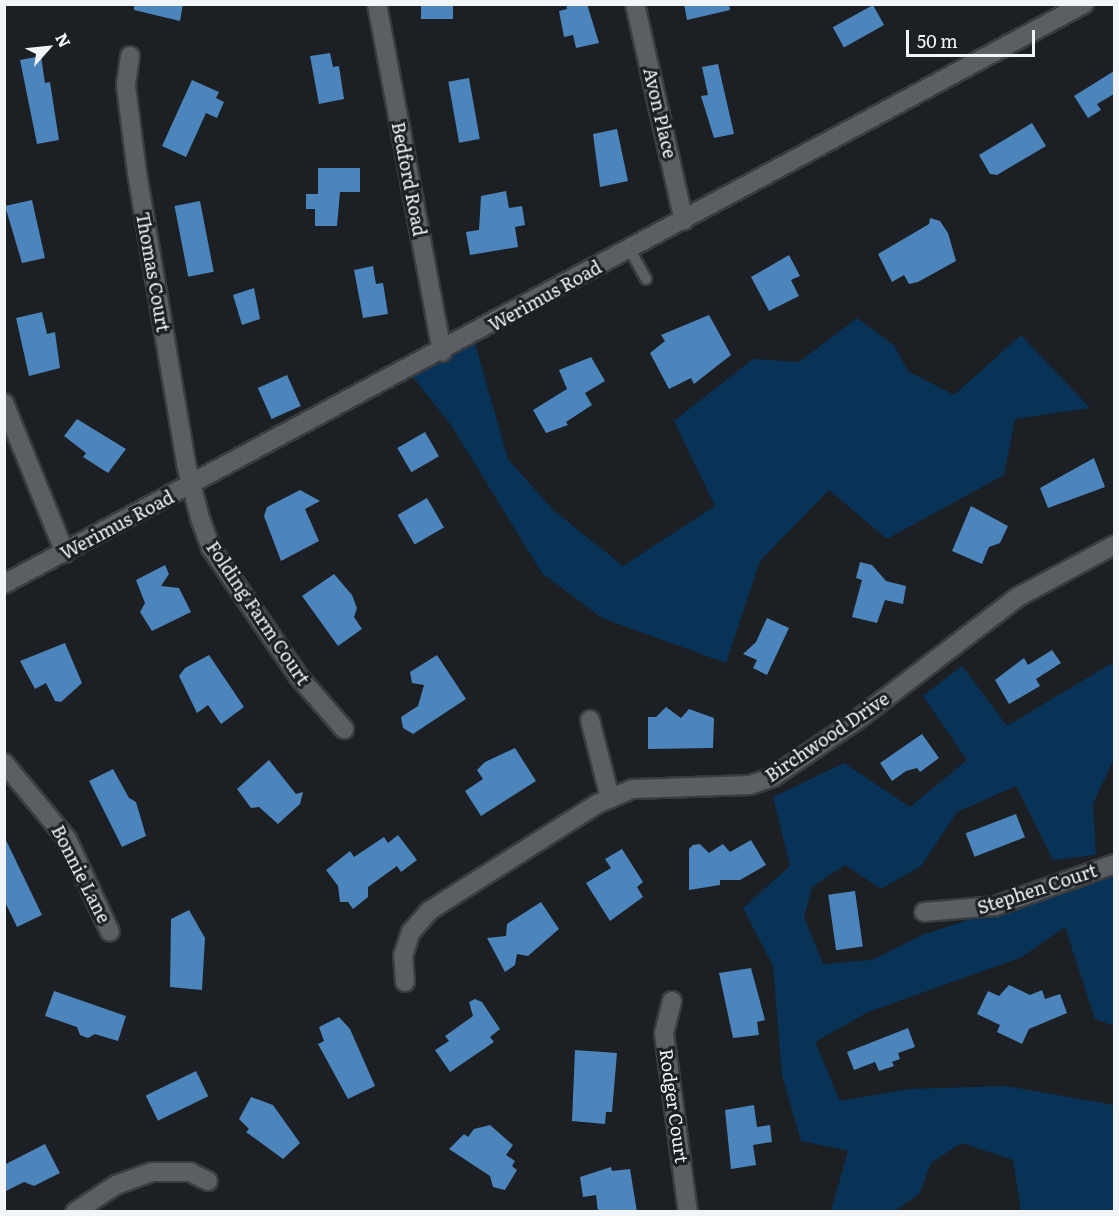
<!DOCTYPE html>
<html>
<head>
<meta charset="utf-8">
<style>
	body { margin:0 }
	#map { position:relative; width:1119px; height:1216px; overflow:hidden; background:#1c1f23; font-family:Literata,serif }
	div>[style] { position:absolute }
	[style*='--x'] { left:calc(var(--x)*1px); top:calc(var(--y)*1px); width:calc(var(--w)*1px); rotate:calc(var(--a)*1deg) }
	.green>* { inset:0; background:#083357 }
	.building>* { inset:0; background:#4b85bb; transform-origin:0 0 }
	.roads { filter:drop-shadow(2px 0 #3a3d40) drop-shadow(-2px 0 #3a3d40) drop-shadow(0 2px #3a3d40) drop-shadow(0 -2px #3a3d40) }
	.lane>* { height:10px; margin:-5px; padding:0 5px; transform-origin:5px; border-radius:5px; background:#5b5f64 }
	.street>* { height:18px; margin:-9px; padding:0 9px; transform-origin:9px; border-radius:9px; background:#5b5f64 }
	.secondary>* { height:18px; margin:-9px; padding:0 9px; transform-origin:9px; border-radius:9px; background:#5b5f64 }
	span { translate:-50% -50%; white-space:nowrap; text-align:center; line-height:1.15; -webkit-text-stroke:6px #1c1f23; paint-order:stroke }
	.street-label { font-size:18px; color:#f2f5f7 }
	.frame { position:absolute; inset:0; border:6px solid #f2f5f7; pointer-events:none }
	.north { position:absolute; left:18px; top:18px; width:60px; height:60px; -webkit-text-stroke:4px #1c1f23; paint-order:stroke; rotate:63deg; font-size:16px; font-weight:700; line-height:24px; text-align:center; color:#f2f5f7 }
	.north::after { content:''; display:block; margin:auto; width:21px; height:27px; background:#f2f5f7; clip-path:polygon(50% 0,100% 100%,50% 72%,0 100%) }
	.scale { position:absolute; left:906px; top:30px; width:129px; height:27px; box-sizing:border-box; border:3px solid #f2f5f7; border-top:0; padding-left:8px; font-size:18px; line-height:21px; white-space:nowrap; color:#f2f5f7; -webkit-text-stroke:4px #1c1f23; paint-order:stroke }
</style>
</head>
<body>
<div id="map">
	<div class="green">
		<div style="clip-path:polygon(857px 318px,894px 345px,908px 371px,954px 395px,1021px 335px,1090px 408px,1015px 419px,1004px 475px,887px 539px,829px 490px,760px 561px,726px 663px,602px 618px,542px 573px,451px 425px,408px 371px,473px 336px,508px 459px,553px 510px,623px 566px,715px 506px,674px 421px,753px 359px,799px 362px)"></div>
		<div style="clip-path:polygon(1114px 662px,1114px 759px,1093px 804px,1096px 855px,1053px 860px,1016px 786px,957px 812px,921px 866px,881px 889px,845px 865px,812px 887px,804px 917px,823px 964px,872px 960px,922px 935px,1114px 872px,1114px 1026px,1095px 1019px,1065px 927px,1022px 957px,868px 1012px,815px 1042px,840px 1101px,909px 1089px,1006px 1086px,1114px 1105px,1114px 1211px,1021px 1211px,1013px 1160px,961px 1143px,931px 1163px,920px 1193px,895px 1211px,831px 1211px,848px 1151px,801px 1141px,782px 1075px,773px 966px,743px 908px,790px 866px,773px 797px,844px 763px,910px 807px,967px 760px,923px 696px,962px 666px,1007px 726px)"></div>
	</div>
	<div class="building">
		<div style="clip-path:polygon(134px 4px,183px 4px,180px 21px,134px 10px)"></div>
		<div style="left:421px;top:4px;width:32px;height:15px"></div>
		<div style="clip-path:polygon(566px 4px,587px 4px,599px 43px,576px 48px,573px 35px,564px 37px,559px 11px,567px 9px)"></div>
		<div style="clip-path:polygon(684px 4px,729px 4px,730px 10px,687px 20px)"></div>
		<div style="left:873px;top:5px;width:23px;height:46px;rotate:61deg"></div>
		<div style="clip-path:polygon(330px 53px,333px 67px,339px 66px,344px 99px,319px 104px,310px 56px)"></div>
		<div style="clip-path:polygon(41px 56px,45px 83px,50px 82px,59px 140px,37px 144px,20px 60px)"></div>
		<div style="clip-path:polygon(718px 64px,734px 134px,714px 138px,701px 96px,708px 95px,702px 67px)"></div>
		<div style="clip-path:polygon(1114px 71px,1114px 94px,1097px 104px,1101px 110px,1088px 118px,1074px 96px)"></div>
		<div style="left:469px;top:78px;width:62px;height:21px;rotate:80deg"></div>
		<div style="clip-path:polygon(192px 80px,219px 92px,216px 98px,224px 102px,217px 118px,206px 113px,186px 157px,162px 146px)"></div>
		<div style="clip-path:polygon(1032px 123px,1046px 146px,997px 175px,990px 174px,979px 155px)"></div>
		<div style="clip-path:polygon(617px 129px,628px 181px,600px 187px,593px 134px)"></div>
		<div style="clip-path:polygon(318px 168px,360px 168px,360px 192px,340px 192px,337px 226px,315px 226px,315px 209px,306px 209px,306px 194px,318px 194px)"></div>
		<div style="clip-path:polygon(506px 191px,509px 208px,522px 206px,525px 225px,515px 227px,518px 247px,470px 255px,466px 232px,479px 230px,481px 196px)"></div>
		<div style="clip-path:polygon(32px 200px,45px 258px,22px 263px,5px 206px)"></div>
		<div style="left:200px;top:201px;width:72px;height:26px;rotate:79deg"></div>
		<div style="clip-path:polygon(930px 218px,940px 221px,948px 233px,956px 261px,918px 282px,909px 284px,904px 275px,892px 282px,878px 254px,929px 224px)"></div>
		<div style="clip-path:polygon(789px 255px,800px 276px,791px 280px,799px 296px,769px 311px,751px 277px)"></div>
		<div style="clip-path:polygon(373px 266px,376px 284px,383px 283px,388px 314px,363px 318px,354px 270px)"></div>
		<div style="clip-path:polygon(254px 288px,260px 319px,242px 325px,233px 295px)"></div>
		<div style="clip-path:polygon(42px 312px,47px 334px,55px 332px,60px 368px,29px 376px,16px 318px)"></div>
		<div style="clip-path:polygon(709px 315px,731px 355px,694px 384px,691px 378px,669px 389px,650px 353px,665px 341px,661px 335px)"></div>
		<div style="clip-path:polygon(591px 357px,605px 381px,585px 393px,592px 405px,566px 422px,568px 425px,546px 433px,533px 410px,567px 389px,559px 370px)"></div>
		<div style="left:287px;top:375px;width:34px;height:32px;rotate:66deg"></div>
		<div style="clip-path:polygon(77px 419px,126px 449px,108px 473px,83px 457px,86px 453px,64px 436px)"></div>
		<div style="left:425px;top:432px;width:28px;height:32px;rotate:60deg"></div>
		<div style="clip-path:polygon(1094px 458px,1105px 487px,1048px 508px,1040px 488px)"></div>
		<div style="clip-path:polygon(300px 490px,320px 501px,305px 509px,319px 541px,281px 561px,264px 516px,267px 507px)"></div>
		<div style="left:427px;top:498px;width:34px;height:34px;rotate:60deg"></div>
		<div style="clip-path:polygon(971px 506px,1008px 526px,1000px 543px,989px 547px,982px 564px,952px 551px)"></div>
		<div style="clip-path:polygon(860px 562px,872px 565px,886px 581px,906px 586px,903px 604px,885px 600px,877px 623px,852px 617px,862px 580px,856px 578px)"></div>
		<div style="clip-path:polygon(165px 565px,169px 574px,161px 586px,179px 588px,191px 612px,152px 631px,140px 612px,145px 603px,136px 580px)"></div>
		<div style="clip-path:polygon(334px 574px,352px 595px,357px 608px,354px 617px,362px 629px,338px 646px,302px 596px)"></div>
		<div style="clip-path:polygon(767px 618px,789px 628px,767px 675px,753px 668px,757px 660px,743px 654px,756px 642px)"></div>
		<div style="clip-path:polygon(65px 643px,82px 683px,61px 702px,55px 701px,46px 683px,35px 689px,20px 661px)"></div>
		<div style="clip-path:polygon(1052px 650px,1061px 663px,1036px 679px,1040px 686px,1009px 704px,995px 680px,1024px 658px,1028px 665px)"></div>
		<div style="clip-path:polygon(209px 655px,244px 707px,221px 724px,208px 705px,197px 713px,179px 676px,185px 668px)"></div>
		<div style="clip-path:polygon(437px 655px,466px 699px,413px 734px,403px 728px,401px 717px,418px 706px,424px 685px,412px 683px,410px 672px)"></div>
		<div style="clip-path:polygon(666px 707px,681px 718px,689px 709px,714px 718px,713px 748px,648px 749px,648px 717px,656px 717px)"></div>
		<div style="clip-path:polygon(922px 734px,939px 758px,920px 772px,917px 768px,906px 771px,892px 781px,880px 763px)"></div>
		<div style="clip-path:polygon(515px 748px,536px 781px,481px 816px,465px 791px,483px 779px,477px 770px,485px 762px)"></div>
		<div style="clip-path:polygon(269px 760px,296px 794px,303px 792px,300px 804px,278px 824px,259px 807px,251px 808px,237px 789px)"></div>
		<div style="clip-path:polygon(113px 769px,129px 798px,136px 802px,146px 836px,122px 847px,89px 781px)"></div>
		<div style="left:1016px;top:814px;width:25px;height:54px;rotate:69deg"></div>
		<div style="clip-path:polygon(398px 835px,417px 860px,401px 872px,397px 866px,368px 887px,368px 897px,353px 909px,348px 902px,340px 902px,338px 886px,326px 870px,350px 851px,354px 857px,384px 837px,388px 843px)"></div>
		<div style="clip-path:polygon(4px 836px,42px 915px,17px 927px,4px 900px)"></div>
		<div style="clip-path:polygon(751px 840px,766px 865px,740px 880px,720px 880px,720px 885px,689px 890px,689px 849px,693px 845px,700px 844px,709px 853px,723px 844px,730px 852px)"></div>
		<div style="clip-path:polygon(622px 849px,643px 882px,637px 887px,643px 897px,610px 921px,586px 883px,611px 868px,605px 859px)"></div>
		<div style="left:855px;top:891px;width:56px;height:27px;rotate:82deg"></div>
		<div style="clip-path:polygon(541px 902px,559px 929px,528px 956px,517px 954px,515px 965px,505px 972px,487px 938px,506px 936px,507px 924px)"></div>
		<div style="clip-path:polygon(189px 910px,205px 938px,202px 990px,170px 987px,171px 919px)"></div>
		<div style="clip-path:polygon(751px 968px,765px 1020px,757px 1022px,759px 1035px,733px 1038px,719px 973px)"></div>
		<div style="clip-path:polygon(1009px 985px,1030px 995px,1042px 990px,1045px 999px,1060px 994px,1067px 1013px,1029px 1029px,1022px 1044px,997px 1032px,1000px 1025px,977px 1014px,988px 991px,999px 996px)"></div>
		<div style="clip-path:polygon(54px 991px,126px 1016px,118px 1041px,95px 1034px,88px 1038px,80px 1035px,77px 1027px,45px 1016px)"></div>
		<div style="clip-path:polygon(475px 999px,482px 1002px,500px 1029px,490px 1037px,494px 1042px,450px 1072px,435px 1050px,449px 1041px,445px 1036px,473px 1016px,469px 1002px)"></div>
		<div style="clip-path:polygon(339px 1017px,350px 1029px,375px 1086px,348px 1099px,318px 1044px,324px 1041px,319px 1027px)"></div>
		<div style="clip-path:polygon(908px 1028px,915px 1047px,898px 1053px,900px 1059px,892px 1062px,894px 1066px,879px 1071px,875px 1062px,854px 1070px,847px 1052px)"></div>
		<div style="clip-path:polygon(575px 1050px,617px 1053px,612px 1112px,606px 1112px,605px 1124px,572px 1121px)"></div>
		<div style="left:196px;top:1071px;width:28px;height:56px;rotate:64deg"></div>
		<div style="clip-path:polygon(251px 1097px,273px 1105px,300px 1143px,283px 1159px,246px 1132px,249px 1129px,239px 1119px)"></div>
		<div style="clip-path:polygon(754px 1105px,757px 1127px,770px 1125px,772px 1142px,753px 1145px,756px 1165px,731px 1169px,725px 1110px)"></div>
		<div style="clip-path:polygon(490px 1125px,513px 1145px,506px 1155px,515px 1161px,512px 1166px,517px 1170px,505px 1190px,493px 1187px,490px 1176px,449px 1149px,464px 1134px,468px 1137px,474px 1129px)"></div>
		<div style="clip-path:polygon(45px 1144px,60px 1173px,34px 1186px,24px 1182px,4px 1192px,4px 1165px)"></div>
		<div style="clip-path:polygon(611px 1167px,612px 1171px,630px 1169px,637px 1212px,598px 1212px,596px 1195px,583px 1197px,580px 1177px)"></div>
	</div>
	<div class="roads">
		<div class="lane">
			<div style="--x:630;--y:250;--w:33;--a:61"></div>
		</div>
		<div class="street">
			<div style="--x:377;--y:4;--w:354;--a:79.4"></div>
			<div style="--x:635;--y:4;--w:222;--a:77.3"></div>
			<div style="--x:130;--y:56;--w:30;--a:98"></div>
			<div style="--x:126;--y:86;--w:88;--a:82.8"></div>
			<div style="--x:137;--y:173;--w:295;--a:80.4"></div>
			<div style="--x:186;--y:464;--w:56;--a:75.5"></div>
			<div style="--x:200;--y:518;--w:32;--a:70"></div>
			<div style="--x:211;--y:548;--w:156;--a:55.7"></div>
			<div style="--x:299;--y:677;--w:69;--a:49.1"></div>
			<div style="--x:4;--y:403;--w:162;--a:67.9"></div>
			<div style="--x:590;--y:720;--w:81;--a:75.6"></div>
			<div style="--x:4;--y:763;--w:99;--a:50.3"></div>
			<div style="--x:67;--y:839;--w:102;--a:65.2"></div>
			<div style="--x:924;--y:912;--w:71;--a:-4.8"></div>
			<div style="--x:995;--y:906;--w:126;--a:-19.4"></div>
			<div style="--x:405;--y:982;--w:26;--a:-94"></div>
			<div style="--x:403;--y:956;--w:25;--a:-72"></div>
			<div style="--x:411;--y:932;--w:28;--a:-49"></div>
			<div style="--x:429;--y:911;--w:199;--a:-32.5"></div>
			<div style="--x:597;--y:804;--w:39;--a:-23"></div>
			<div style="--x:633;--y:789;--w:117;--a:-2"></div>
			<div style="--x:750;--y:785;--w:24;--a:-19"></div>
			<div style="--x:773;--y:777;--w:102;--a:-34.2"></div>
			<div style="--x:857;--y:720;--w:203;--a:-37.4"></div>
			<div style="--x:1018;--y:597;--w:109;--a:-28.4"></div>
			<div style="--x:672;--y:1001;--w:33;--a:104"></div>
			<div style="--x:664;--y:1033;--w:181;--a:82.4"></div>
			<div style="--x:75;--y:1212;--w:49;--a:-33.4"></div>
			<div style="--x:116;--y:1185;--w:38;--a:-20"></div>
			<div style="--x:152;--y:1172;--w:38;--a:0"></div>
			<div style="--x:190;--y:1172;--w:20;--a:27"></div>
		</div>
		<div class="secondary">
			<div style="--x:4;--y:584;--w:1226;--a:-28.24"></div>
		</div>
	</div>
	<div class="street-label">
		<span style="left:660px;top:113px;rotate:77deg">Avon Place</span>
		<span style="left:409px;top:179px;rotate:79deg">Bedford Road</span>
		<span style="left:153px;top:272px;rotate:80deg">Thomas Court</span>
		<span style="left:545px;top:296px;rotate:-29deg">Werimus Road</span>
		<span style="left:117px;top:525px;rotate:-28deg">Werimus Road</span>
		<span style="left:258px;top:613px;rotate:56deg">Folding Farm Court</span>
		<span style="left:827px;top:737px;rotate:-34deg">Birchwood Drive</span>
		<span style="left:81px;top:874px;rotate:63deg">Bonnie Lane</span>
		<span style="left:1037px;top:889px;rotate:-18deg">Stephen Court</span>
		<span style="left:674px;top:1106px;rotate:82deg">Rodger Court</span>
	</div>
	<div class="frame"></div>
	<div class="north">N</div>
	<div class="scale">50 m</div>
</div>
</body>
</html>
